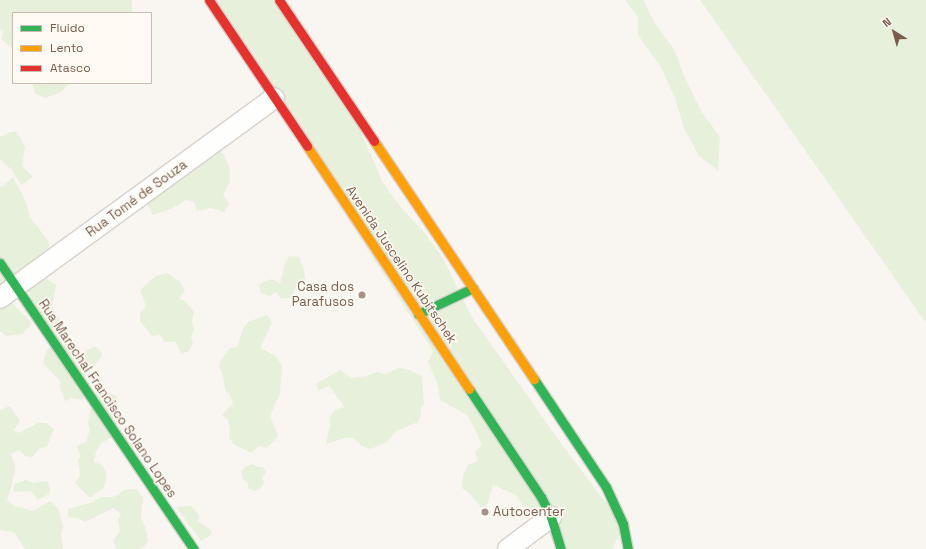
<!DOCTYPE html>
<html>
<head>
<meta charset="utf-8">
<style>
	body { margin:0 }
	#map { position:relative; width:926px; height:549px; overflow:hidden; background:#f9f5f0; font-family:"Space Grotesk",sans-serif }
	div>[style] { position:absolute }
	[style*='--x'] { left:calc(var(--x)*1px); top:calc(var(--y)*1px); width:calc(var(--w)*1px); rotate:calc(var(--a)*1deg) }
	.green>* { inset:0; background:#e7f0db }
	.roads { filter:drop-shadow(1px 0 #d7d1cb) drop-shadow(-1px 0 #d7d1cb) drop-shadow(0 1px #d7d1cb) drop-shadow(0 -1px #d7d1cb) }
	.street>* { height:20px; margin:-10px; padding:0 10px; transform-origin:10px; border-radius:10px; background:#fefefd }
	.fast>* { height:9px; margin:-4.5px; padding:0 4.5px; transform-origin:4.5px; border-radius:4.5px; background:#30b455 }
	.slow>* { height:9px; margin:-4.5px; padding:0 4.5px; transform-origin:4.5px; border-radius:4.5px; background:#ff9f0a }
	.jam>* { height:9px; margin:-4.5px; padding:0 4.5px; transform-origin:4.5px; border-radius:4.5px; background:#e5322d }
	.dots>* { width:11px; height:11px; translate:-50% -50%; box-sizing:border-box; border:2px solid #fffaf3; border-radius:50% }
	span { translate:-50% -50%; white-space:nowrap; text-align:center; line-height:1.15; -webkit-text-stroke:3px #fffaf3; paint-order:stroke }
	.street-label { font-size:13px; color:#7a5c4d }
	.poi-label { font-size:13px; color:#7a5c4d }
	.right { translate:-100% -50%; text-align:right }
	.left { translate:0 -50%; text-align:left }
	.legend { position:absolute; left:12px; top:12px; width:140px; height:72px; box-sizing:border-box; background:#fffaf3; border:1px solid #cabbb1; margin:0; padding:5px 7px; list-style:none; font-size:12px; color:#7a5c4d }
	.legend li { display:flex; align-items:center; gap:8px; height:20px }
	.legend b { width:20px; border:1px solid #cabbb1 }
	.north { position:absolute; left:874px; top:12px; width:40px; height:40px; -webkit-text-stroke:3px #fffaf3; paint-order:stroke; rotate:323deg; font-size:11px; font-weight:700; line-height:16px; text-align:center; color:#7a5c4d }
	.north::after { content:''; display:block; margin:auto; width:14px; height:18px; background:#7a5c4d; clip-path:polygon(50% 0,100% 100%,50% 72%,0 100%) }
</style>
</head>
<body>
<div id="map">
	<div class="green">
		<div style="clip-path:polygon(0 0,132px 0,132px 13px,13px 13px,13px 49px,1px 39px,4px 31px,0 29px)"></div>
		<div style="clip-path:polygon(207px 0,279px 0,355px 118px,382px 181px,402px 209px,424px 232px,443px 258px,471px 316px,563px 446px,603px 499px,626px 522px,612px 549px,556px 549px,540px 510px,523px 506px,516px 495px,493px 485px,485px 512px,469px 493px,462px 488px,463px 476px,468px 465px,478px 461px,475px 452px,482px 445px,476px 431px,467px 415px,440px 400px,438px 385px,428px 362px,433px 351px)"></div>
		<div style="clip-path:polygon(625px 0,643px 0,655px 24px,674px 49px,686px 80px,701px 111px,720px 137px,718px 170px,699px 156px,684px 128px,675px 98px,662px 69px,638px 35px,638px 17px)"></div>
		<div style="clip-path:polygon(700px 0,926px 0,926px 323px)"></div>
		<div style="clip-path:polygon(32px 83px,70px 83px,61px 92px,45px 98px,35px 93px)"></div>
		<div style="clip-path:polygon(11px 132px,17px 132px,25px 147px,22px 166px,33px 177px,21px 185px,12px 170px,0 159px,0 137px)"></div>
		<div style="clip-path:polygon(209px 141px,224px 155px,230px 169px,230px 182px,223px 195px,229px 203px,225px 212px,211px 208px,197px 211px,194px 202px,186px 200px,171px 209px,153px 215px,146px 202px)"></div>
		<div style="clip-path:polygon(13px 177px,26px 202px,30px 217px,49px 242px,48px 260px,3px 294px,32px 323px,23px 334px,6px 336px,0 331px,0 187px,3px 186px)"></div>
		<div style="clip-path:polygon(289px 256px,299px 257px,304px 270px,305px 280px,297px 285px,291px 298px,280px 298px,277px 292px,270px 296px,261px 293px,259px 285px,264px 282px,272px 279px,280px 284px,285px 263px)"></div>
		<div style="clip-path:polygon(167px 273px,180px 282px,185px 290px,179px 298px,185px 301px,194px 312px,192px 322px,195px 329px,191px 337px,193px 343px,188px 352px,181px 353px,176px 342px,164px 342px,161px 335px,152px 336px,140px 321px,140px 313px,146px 306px,140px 290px,156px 276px)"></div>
		<div style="clip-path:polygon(47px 279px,56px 285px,52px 307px,67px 332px,60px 336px,74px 347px,76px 358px,93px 347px,97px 347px,102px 354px,100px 359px,93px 368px,85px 374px,83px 400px,74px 398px,65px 401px,60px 388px,60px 381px,43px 363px,46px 352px,52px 345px,28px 290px,37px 282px)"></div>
		<div style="clip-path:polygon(267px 315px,272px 323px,260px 348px,274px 355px,282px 365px,280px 393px,270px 416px,278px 436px,267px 448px,259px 446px,251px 453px,235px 445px,229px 438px,230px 429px,228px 420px,222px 415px,233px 403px,229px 393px,226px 392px,222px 372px,219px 367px,221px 359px,230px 348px,237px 347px,243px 329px,248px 322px)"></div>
		<div style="clip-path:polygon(398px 368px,407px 369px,422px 376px,424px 404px,420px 409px,421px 415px,418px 422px,396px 431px,387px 442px,371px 449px,362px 446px,353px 438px,344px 438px,326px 444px,330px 426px,329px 418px,336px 409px,345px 407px,329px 386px,319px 390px,316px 384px,340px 370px,352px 378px,367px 376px,377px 372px,386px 374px)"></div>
		<div style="clip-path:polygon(108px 392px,117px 397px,118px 410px,113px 414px,112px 437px,101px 443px,96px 452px,94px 462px,102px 465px,107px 474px,104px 487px,90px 498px,75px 483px,80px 475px,78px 459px,81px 456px,76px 446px,86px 442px,90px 429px,88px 423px,91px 407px,96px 394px)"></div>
		<div style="clip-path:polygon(10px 406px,20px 421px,14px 430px,18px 433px,38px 423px,46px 423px,54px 429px,47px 446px,39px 449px,32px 457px,25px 456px,19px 450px,11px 454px,15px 467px,12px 485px,7px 500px,14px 506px,33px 511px,50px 501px,58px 508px,63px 525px,61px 535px,63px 549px,25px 549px,14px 532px,0 530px,0 410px)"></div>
		<div style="clip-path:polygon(252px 464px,258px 467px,263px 467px,266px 473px,262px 478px,264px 483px,260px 489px,255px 491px,249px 489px,247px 482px,243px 479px,241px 472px,245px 467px)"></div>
		<div style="clip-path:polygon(26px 480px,33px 483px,47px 481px,50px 487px,49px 494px,38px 500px,31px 491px,14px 492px,13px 487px,15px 484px)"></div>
		<div style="clip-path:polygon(137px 489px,143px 498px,141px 518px,146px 529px,148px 542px,141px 549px,117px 549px,113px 541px,120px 531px,118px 520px,121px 514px,113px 508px,85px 522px,77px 518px,68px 517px,68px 509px,93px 502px,101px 497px,113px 497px,125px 490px)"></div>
		<div style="clip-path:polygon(191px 506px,199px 515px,198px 521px,212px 531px,211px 535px,201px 541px,176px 507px)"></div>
	</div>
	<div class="roads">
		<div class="street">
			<div style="--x:0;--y:298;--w:339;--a:-36.1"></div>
			<div style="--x:508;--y:549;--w:54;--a:-36.7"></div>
		</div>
		<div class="fast">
			<div style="--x:0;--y:263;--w:346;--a:55.9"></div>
			<div style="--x:418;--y:314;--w:61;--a:-25.3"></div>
			<div style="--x:534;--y:379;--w:130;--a:56.3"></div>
			<div style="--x:606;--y:487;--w:41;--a:65.3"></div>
			<div style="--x:623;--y:524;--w:25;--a:79"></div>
			<div style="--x:469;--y:389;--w:130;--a:56.3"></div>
			<div style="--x:541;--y:497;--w:22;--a:63"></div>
			<div style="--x:551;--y:517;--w:34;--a:73"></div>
		</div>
		<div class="slow">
			<div style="--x:374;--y:141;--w:287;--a:56.1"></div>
			<div style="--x:307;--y:146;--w:292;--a:56.3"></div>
		</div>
		<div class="jam">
			<div style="--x:209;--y:0;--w:176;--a:56.1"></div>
			<div style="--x:279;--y:0;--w:170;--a:56"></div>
		</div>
	</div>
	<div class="dots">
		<div style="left:362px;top:295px;background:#a69286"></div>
		<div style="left:485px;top:512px;background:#a69286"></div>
	</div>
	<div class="street-label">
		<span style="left:137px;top:199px;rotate:-36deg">Rua Tomé de Souza</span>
		<span style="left:401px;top:265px;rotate:56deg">Avenida Juscelino Kubitschek</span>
		<span style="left:107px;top:399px;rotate:56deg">Rua Marechal Francisco Solano Lopes</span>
	</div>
	<div class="poi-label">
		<span class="right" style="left:354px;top:295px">Casa dos<br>Parafusos</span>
		<span class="left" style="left:493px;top:512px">Autocenter</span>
	</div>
	<ul class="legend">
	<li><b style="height:5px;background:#30b455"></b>Fluido</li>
	<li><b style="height:5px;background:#ff9f0a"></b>Lento</li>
	<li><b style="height:5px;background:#e5322d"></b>Atasco</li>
	</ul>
	<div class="north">N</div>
</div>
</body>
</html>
